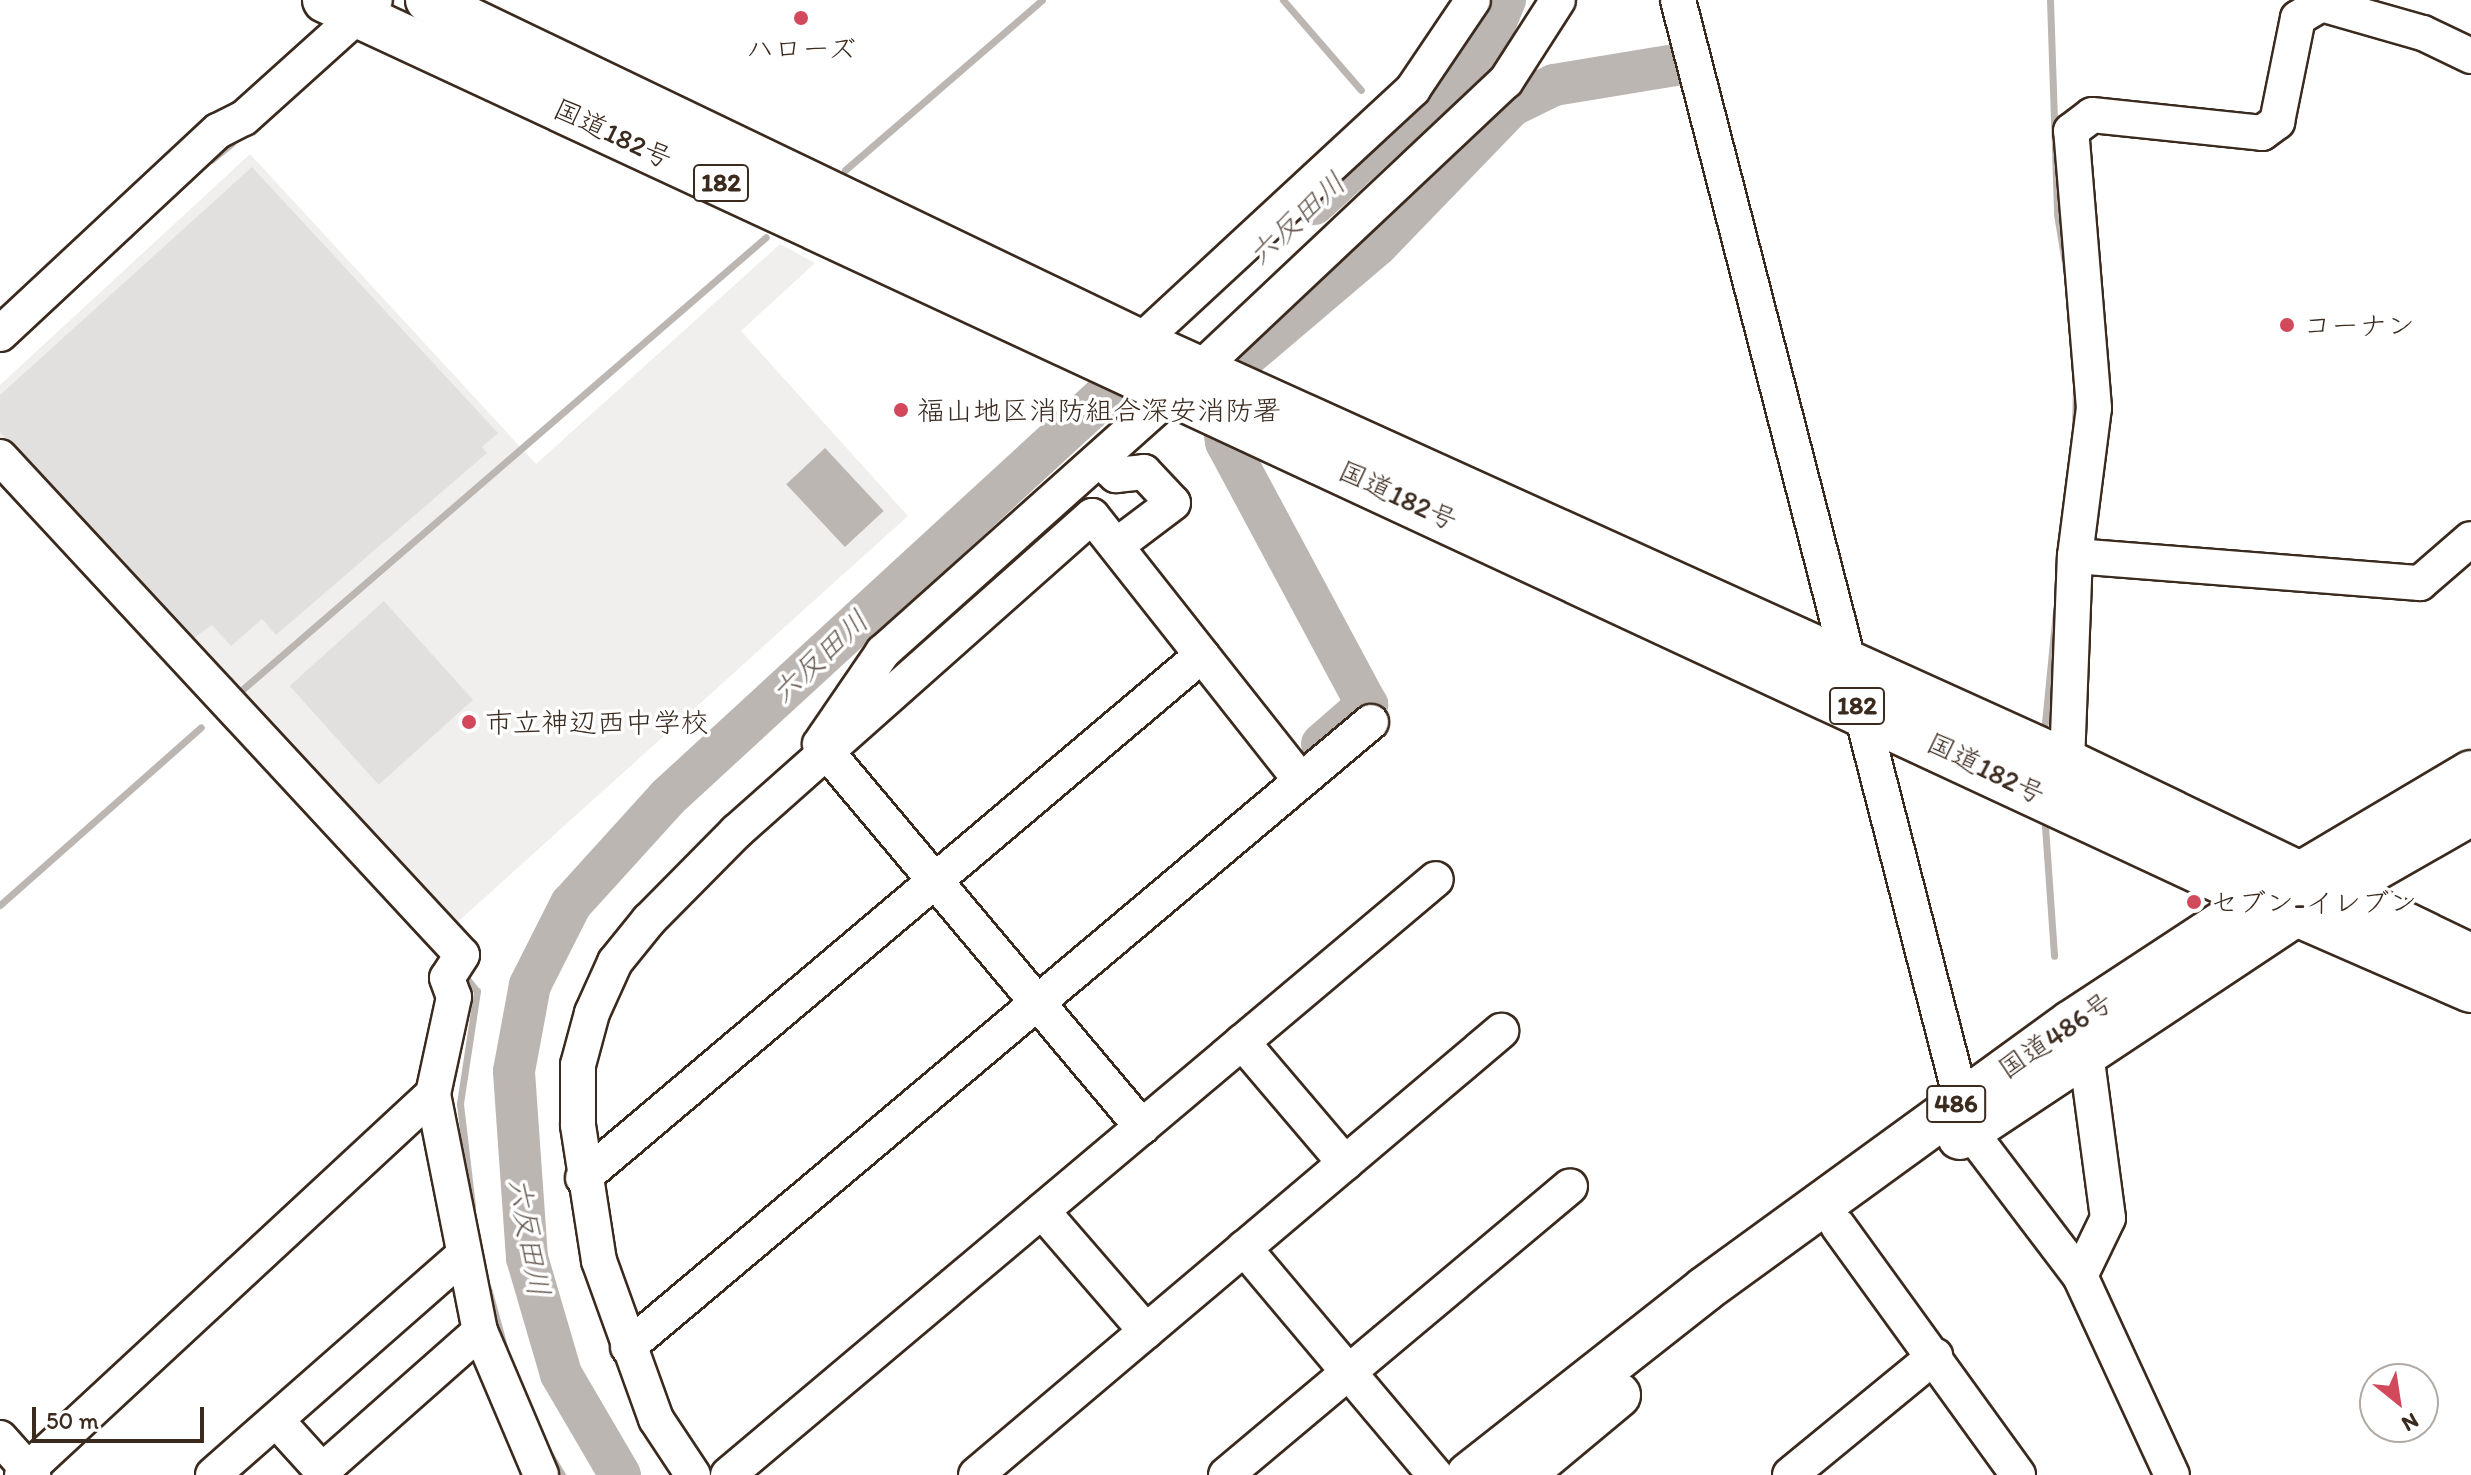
<!DOCTYPE html>
<html>
<head>
<meta charset="utf-8">
<style>
	body { margin:0 }
	#map { position:relative; width:2471px; height:1475px; overflow:hidden; background:#fff; font-family:Itim,"Klee One",sans-serif }
	div>[style] { position:absolute }
	[style*='--x'] { left:calc(var(--x)*1px); top:calc(var(--y)*1px); width:calc(var(--w)*1px); rotate:calc(var(--a)*1deg) }
	.built>* { inset:0; background:#f1efee }
	.green>* { inset:0; background:#e2e0de; transform-origin:0 0 }
	.water>* { inset:0; background:#bcb6b3; transform-origin:0 0 }
	.stream>* { height:7px; margin:-3.5px; padding:0 3.5px; transform-origin:3.5px; border-radius:3.5px; background:#bcb6b3 }
	.river>* { height:42px; margin:-21px; padding:0 21px; transform-origin:21px; border-radius:21px; background:#bcb6b3 }
	.roads { filter:drop-shadow(2px 0 #3b2a1e) drop-shadow(-2px 0 #3b2a1e) drop-shadow(0 2px #3b2a1e) drop-shadow(0 -2px #3b2a1e) }
	.minor>* { height:34px; margin:-17px; padding:0 17px; transform-origin:17px; border-radius:17px; background:#fff }
	.highway>* { height:44px; margin:-22px; padding:0 22px; transform-origin:22px; border-radius:22px; background:#fff }
	.dots>* { width:22px; height:22px; translate:-50% -50%; box-sizing:border-box; border:4px solid #fff; border-radius:50% }
	span { translate:-50% -50%; white-space:nowrap; text-align:center; line-height:1.15; -webkit-text-stroke:7px #fff; paint-order:stroke }
	.shield-label span { padding:2px 6px; background:#fff; border:2px solid; border-radius:6px; -webkit-text-stroke-width:0 }
	.shield-label { font-size:26px; color:#3b2a1e; font-weight:700 }
	.poi-label { font-size:28px; color:#3b2a1e }
	.left { translate:0 -50%; text-align:left }
	.street-label { font-size:28px; color:#3b2a1e }
	.water-label { font-size:30px; color:#685b52; font-style:italic }
	.north { position:absolute; left:2359px; top:1363px; width:80px; height:80px; box-sizing:border-box; background:#fff; border:2px solid #b1aaa5; border-radius:50%; rotate:150deg; font-size:22px; font-weight:700; line-height:32px; text-align:center; color:#3b2a1e }
	.north::after { content:''; display:block; margin:auto; width:28px; height:36px; background:#d1495b; clip-path:polygon(50% 0,100% 100%,50% 72%,0 100%) }
	.scale { position:absolute; left:32px; top:1407px; width:172px; height:36px; box-sizing:border-box; border:4px solid #3b2a1e; border-top:0; padding-left:10px; font-size:24px; line-height:28px; white-space:nowrap; color:#3b2a1e; -webkit-text-stroke:6px #fff; paint-order:stroke }
</style>
</head>
<body>
<div id="map">
	<div class="built">
		<div style="clip-path:polygon(250px 154px,536px 464px,780px 244px,815px 263px,741px 331px,908px 516px,451px 928px,0 443px,0 385px)"></div>
	</div>
	<div class="green">
		<div style="clip-path:polygon(252px 167px,498px 433px,482px 447px,487px 453px,276px 635px,262px 619px,231px 646px,212px 625px,191px 640px,0 432px,0 395px)"></div>
		<div style="left:384px;top:601px;width:133px;height:127px;rotate:48deg"></div>
	</div>
	<div class="water">
		<div style="left:825px;top:448px;width:86px;height:53px;rotate:47deg"></div>
	</div>
	<div class="stream">
		<div style="--x:1283;--y:0;--w:119;--a:49.1"></div>
		<div style="--x:2050;--y:0;--w:214;--a:88.1"></div>
		<div style="--x:2057;--y:214;--w:62;--a:80.7"></div>
		<div style="--x:211;--y:160;--w:27;--a:-39"></div>
		<div style="--x:845;--y:170;--w:260;--a:-40.8"></div>
		<div style="--x:1430;--y:172;--w:13;--a:45"></div>
		<div style="--x:2075;--y:427;--w:40;--a:-88.6"></div>
		<div style="--x:236;--y:695;--w:700;--a:-40.83"></div>
		<div style="--x:2045;--y:723;--w:114;--a:-84.4"></div>
		<div style="--x:2045;--y:826;--w:130;--a:86"></div>
		<div style="--x:0;--y:905;--w:268;--a:-41.5"></div>
		<div style="--x:463;--y:974;--w:22;--a:51"></div>
		<div style="--x:477;--y:991;--w:114;--a:98.6"></div>
		<div style="--x:460;--y:1104;--w:103;--a:83.3"></div>
		<div style="--x:488;--y:1288;--w:64;--a:74.7"></div>
		<div style="--x:549;--y:1453;--w:26;--a:59"></div>
	</div>
	<div class="river">
		<div style="--x:1314;--y:204;--w:234;--a:-42.6"></div>
		<div style="--x:1486;--y:46;--w:50;--a:-67.6"></div>
		<div style="--x:1322;--y:744;--w:60;--a:-40.9"></div>
		<div style="--x:1367;--y:705;--w:298;--a:-118.2"></div>
		<div style="--x:1226;--y:442;--w:53;--a:-97.5"></div>
		<div style="--x:1219;--y:389;--w:32;--a:-54"></div>
		<div style="--x:1238;--y:363;--w:182;--a:-40.3"></div>
		<div style="--x:1377;--y:245;--w:193;--a:-46"></div>
		<div style="--x:1511;--y:106;--w:48;--a:-26"></div>
		<div style="--x:1554;--y:85;--w:129;--a:-9.4"></div>
		<div style="--x:620;--y:1475;--w:117;--a:-120.3"></div>
		<div style="--x:561;--y:1374;--w:121;--a:-106.3"></div>
		<div style="--x:527;--y:1258;--w:187;--a:-94"></div>
		<div style="--x:514;--y:1071;--w:87;--a:-79.5"></div>
		<div style="--x:530;--y:985;--w:91;--a:-63.2"></div>
		<div style="--x:571;--y:904;--w:144;--a:-47.8"></div>
		<div style="--x:668;--y:797;--w:659;--a:-42.6"></div>
	</div>
	<div class="roads">
		<div class="minor">
			<div style="--x:1678;--y:0;--w:1167;--a:75.56"></div>
			<div style="--x:1969;--y:1130;--w:183;--a:52.8"></div>
			<div style="--x:2080;--y:1276;--w:219;--a:65.2"></div>
			<div style="--x:0;--y:334;--w:298;--a:-43"></div>
			<div style="--x:218;--y:131;--w:29;--a:-27"></div>
			<div style="--x:244;--y:118;--w:176;--a:-42"></div>
			<div style="--x:1140;--y:342;--w:372;--a:-42.8"></div>
			<div style="--x:1413;--y:89;--w:107;--a:-56"></div>
			<div style="--x:1200;--y:369;--w:420;--a:-43.3"></div>
			<div style="--x:1506;--y:81;--w:96;--a:-57.3"></div>
			<div style="--x:0;--y:457;--w:679;--a:47.15"></div>
			<div style="--x:462;--y:955;--w:27;--a:123"></div>
			<div style="--x:447;--y:978;--w:20;--a:70"></div>
			<div style="--x:454;--y:997;--w:99;--a:102.2"></div>
			<div style="--x:433;--y:1094;--w:242;--a:78.8"></div>
			<div style="--x:480;--y:1331;--w:156;--a:67"></div>
			<div style="--x:1103;--y:463;--w:18;--a:43"></div>
			<div style="--x:1116;--y:475;--w:28;--a:-6"></div>
			<div style="--x:1144;--y:472;--w:42;--a:46.9"></div>
			<div style="--x:1173;--y:503;--w:71;--a:143"></div>
			<div style="--x:2075;--y:556;--w:346;--a:4.5"></div>
			<div style="--x:2420;--y:583;--w:67;--a:-40.8"></div>
			<div style="--x:2067;--y:762;--w:206;--a:-87.8"></div>
			<div style="--x:2075;--y:556;--w:149;--a:-82.7"></div>
			<div style="--x:2094;--y:408;--w:278;--a:-94.7"></div>
			<div style="--x:2071;--y:131;--w:26;--a:-37"></div>
			<div style="--x:2092;--y:115;--w:171;--a:6"></div>
			<div style="--x:2262;--y:133;--w:19;--a:-36"></div>
			<div style="--x:2277;--y:122;--w:106;--a:-78.6"></div>
			<div style="--x:2298;--y:18;--w:27;--a:-31"></div>
			<div style="--x:2321;--y:4;--w:106;--a:15.9"></div>
			<div style="--x:2423;--y:33;--w:53;--a:25.6"></div>
			<div style="--x:1242;--y:1042;--w:159;--a:49.6"></div>
			<div style="--x:1142;--y:1127;--w:500;--a:-130.05"></div>
			<div style="--x:820;--y:744;--w:112;--a:-55.6"></div>
			<div style="--x:883;--y:652;--w:390;--a:-41.8"></div>
			<div style="--x:583;--y:1178;--w:810;--a:-40.19"></div>
			<div style="--x:1042;--y:1211;--w:159;--a:49.1"></div>
			<div style="--x:1838;--y:1226;--w:307;--a:54.1"></div>
			<div style="--x:1244;--y:1248;--w:297;--a:49.9"></div>
			<div style="--x:2080;--y:1276;--w:64;--a:-64.2"></div>
			<div style="--x:2108;--y:1218;--w:165;--a:-97.6"></div>
			<div style="--x:628;--y:1347;--w:971;--a:-40.07"></div>
			<div style="--x:277;--y:1421;--w:73;--a:47.8"></div>
			<div style="--x:0;--y:1438;--w:50;--a:48.3"></div>
			<div style="--x:322;--y:1471;--w:211;--a:-41.5"></div>
			<div style="--x:22;--y:1475;--w:560;--a:-42.83"></div>
			<div style="--x:213;--y:1475;--w:333;--a:-41.3"></div>
			<div style="--x:693;--y:1475;--w:67;--a:-123.5"></div>
			<div style="--x:656;--y:1419;--w:168;--a:-109.8"></div>
			<div style="--x:599;--y:1261;--w:138;--a:-98.8"></div>
			<div style="--x:578;--y:1125;--w:60;--a:-90"></div>
			<div style="--x:578;--y:1065;--w:54;--a:-74.9"></div>
			<div style="--x:592;--y:1013;--w:56;--a:-65.7"></div>
			<div style="--x:615;--y:962;--w:54;--a:-51"></div>
			<div style="--x:649;--y:920;--w:124;--a:-45.3"></div>
			<div style="--x:736;--y:832;--w:476;--a:-41.6"></div>
			<div style="--x:1092;--y:516;--w:337;--a:51.7"></div>
			<div style="--x:728;--y:1475;--w:925;--a:-40.09"></div>
			<div style="--x:976;--y:1475;--w:688;--a:-40.22"></div>
			<div style="--x:1226;--y:1475;--w:449;--a:-40"></div>
			<div style="--x:1790;--y:1475;--w:188;--a:-39.4"></div>
		</div>
		<div class="highway">
			<div style="--x:325;--y:0;--w:2071;--a:24.93"></div>
			<div style="--x:2203;--y:873;--w:292;--a:23.6"></div>
			<div style="--x:428;--y:0;--w:790;--a:25.66"></div>
			<div style="--x:1140;--y:342;--w:1018;--a:24.37"></div>
			<div style="--x:2067;--y:762;--w:448;--a:25.7"></div>
			<div style="--x:1960;--y:1137;--w:408;--a:-33.6"></div>
			<div style="--x:2300;--y:911;--w:197;--a:-29.8"></div>
			<div style="--x:1469;--y:1475;--w:300;--a:-38.2"></div>
			<div style="--x:1705;--y:1289;--w:452;--a:-36"></div>
			<div style="--x:2071;--y:1023;--w:231;--a:-33.3"></div>
			<div style="--x:2264;--y:896;--w:241;--a:-30.7"></div>
			<div style="--x:1522;--y:1475;--w:125;--a:-39.8"></div>
		</div>
	</div>
	<div class="dots">
		<div style="left:801px;top:18px;background:#d1495b"></div>
		<div style="left:2287px;top:325px;background:#d1495b"></div>
		<div style="left:901px;top:410px;background:#d1495b"></div>
		<div style="left:469px;top:722px;background:#d1495b"></div>
		<div style="left:2194px;top:902px;background:#d1495b"></div>
	</div>
	<div class="shield-label">
		<span style="left:721px;top:183px">182</span>
		<span style="left:1857px;top:706px">182</span>
		<span style="left:1956px;top:1104px">486</span>
	</div>
	<div class="poi-label">
		<span style="left:801px;top:48px">ハローズ</span>
		<span class="left" style="left:2303px;top:325px">コーナン</span>
		<span class="left" style="left:917px;top:410px">福山地区消防組合深安消防署</span>
		<span class="left" style="left:485px;top:722px">市立神辺西中学校</span>
		<span class="left" style="left:2210px;top:902px">セブン-イレブン</span>
	</div>
	<div class="street-label">
		<span style="left:613px;top:133px;rotate:25deg">国道182号</span>
		<span style="left:1398px;top:495px;rotate:25deg">国道182号</span>
		<span style="left:1986px;top:768px;rotate:26deg">国道182号</span>
		<span style="left:2055px;top:1035px;rotate:-34deg">国道486号</span>
	</div>
	<div class="water-label">
		<span style="left:1297px;top:219px;rotate:-43deg">六反田川</span>
		<span style="left:820px;top:657px;rotate:-43deg">六反田川</span>
		<span style="left:529px;top:1237px;rotate:80deg">六反田川</span>
	</div>
	<div class="north">N</div>
	<div class="scale">50 m</div>
</div>
</body>
</html>
